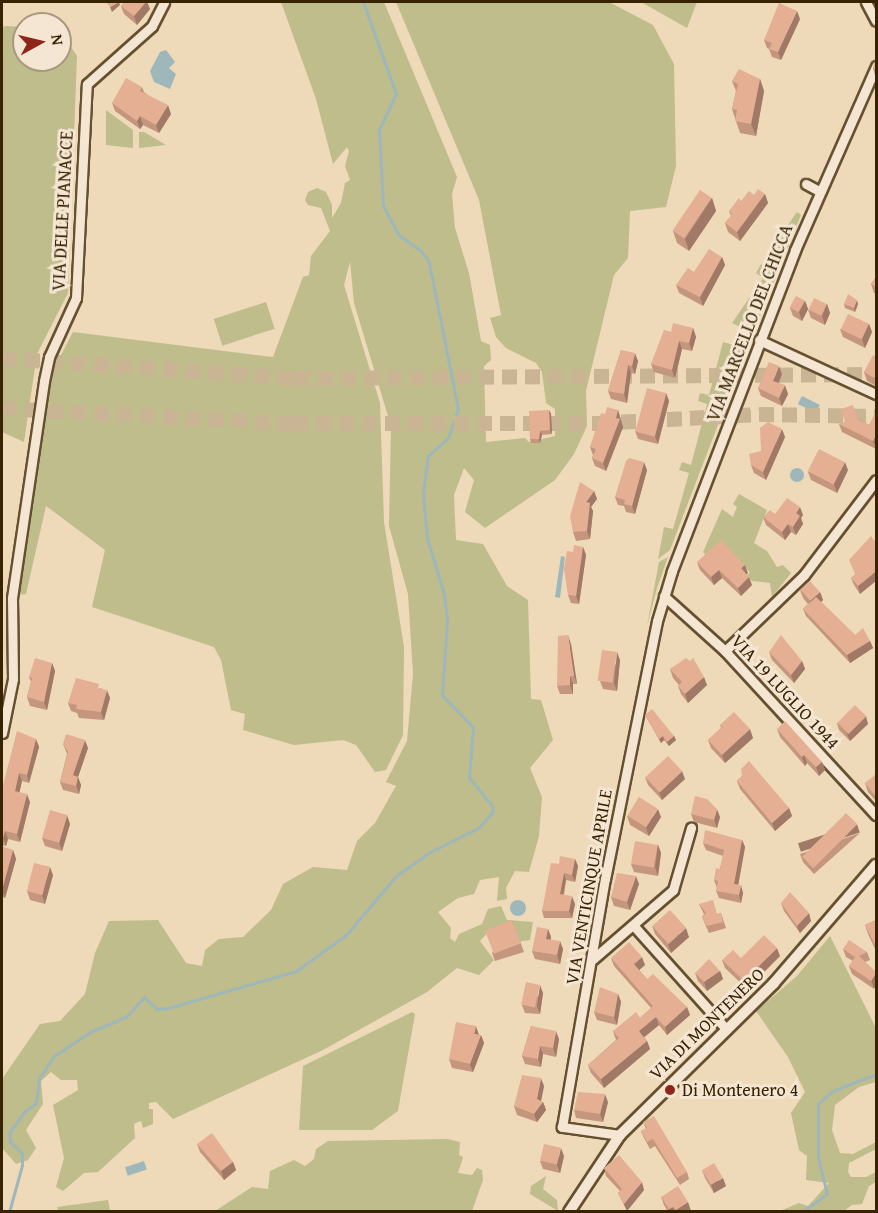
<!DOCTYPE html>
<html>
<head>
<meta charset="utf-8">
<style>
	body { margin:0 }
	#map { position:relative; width:878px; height:1213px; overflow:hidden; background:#eed9b9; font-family:"Gentium Book Plus",serif }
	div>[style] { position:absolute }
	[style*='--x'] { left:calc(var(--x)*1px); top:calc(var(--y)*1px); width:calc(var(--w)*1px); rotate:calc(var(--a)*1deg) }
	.green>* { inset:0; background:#bfbd8b; transform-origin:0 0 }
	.water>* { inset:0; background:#9eb7ba; transform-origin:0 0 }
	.round { border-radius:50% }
	.stream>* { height:3px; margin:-1.5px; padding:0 1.5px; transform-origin:1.5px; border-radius:1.5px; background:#9eb7ba }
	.trunk-tunnel>* { height:15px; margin-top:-7.5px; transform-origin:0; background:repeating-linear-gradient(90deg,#c9b494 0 15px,transparent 0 23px) }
	.roads { filter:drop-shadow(2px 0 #65502f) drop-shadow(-2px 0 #65502f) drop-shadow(0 2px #65502f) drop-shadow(0 -2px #65502f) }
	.minor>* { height:9px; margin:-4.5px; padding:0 4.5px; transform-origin:4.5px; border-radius:4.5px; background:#f4e6d2 }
	.tertiary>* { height:10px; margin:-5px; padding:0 5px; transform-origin:5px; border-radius:5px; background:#f4e6d2 }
	.wall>* { inset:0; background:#c4967e }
	.shaded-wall>* { inset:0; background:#a07a66; transform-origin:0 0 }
	.building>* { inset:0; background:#e4af92; transform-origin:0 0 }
	.dots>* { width:16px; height:16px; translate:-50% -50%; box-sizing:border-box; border:3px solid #f4e6d2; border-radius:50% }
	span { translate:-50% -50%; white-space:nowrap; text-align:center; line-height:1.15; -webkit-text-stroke:6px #f4e6d2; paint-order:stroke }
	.street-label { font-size:18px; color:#372201 }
	.poi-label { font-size:18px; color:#372201 }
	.left { translate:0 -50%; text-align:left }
	.frame { position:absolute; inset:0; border:3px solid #372201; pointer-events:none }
	.north { position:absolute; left:12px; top:12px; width:60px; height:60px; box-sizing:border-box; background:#f4e6d2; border:2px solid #a8987e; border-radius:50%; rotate:82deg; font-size:16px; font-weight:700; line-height:24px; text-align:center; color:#372201 }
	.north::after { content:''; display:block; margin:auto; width:21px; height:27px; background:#8f2418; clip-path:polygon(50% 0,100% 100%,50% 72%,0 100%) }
</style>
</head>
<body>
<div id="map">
	<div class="green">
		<div style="clip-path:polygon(281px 2px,384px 2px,457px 177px,452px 194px,455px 228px,469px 273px,481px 341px,490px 345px,491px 360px,484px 366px,486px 442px,525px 438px,529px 442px,555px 436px,555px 409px,546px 403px,542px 372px,536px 363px,506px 348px,496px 337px,490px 318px,501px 315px,479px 200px,396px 2px,609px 2px,653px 25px,674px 64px,676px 166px,666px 207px,630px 211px,628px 258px,614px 275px,586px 391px,587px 426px,574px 454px,555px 480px,485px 528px,465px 512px,474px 480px,464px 468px,454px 495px,456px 540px,483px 544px,507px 586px,528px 600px,531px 699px,541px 700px,553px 740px,530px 768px,542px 797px,539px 836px,529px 872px,515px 871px,506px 888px,507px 899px,497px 901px,499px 877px,480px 880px,474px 894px,458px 898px,438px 912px,451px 928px,450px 938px,455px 942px,459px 934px,482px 924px,488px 909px,501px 906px,507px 920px,533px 922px,530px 940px,517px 942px,490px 930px,480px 941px,494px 960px,479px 975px,457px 968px,427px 992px,323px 1050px,173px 1119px,156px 1102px,149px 1103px,149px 1109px,153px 1109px,153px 1124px,143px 1128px,141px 1121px,134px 1124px,135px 1138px,98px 1172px,84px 1173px,63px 1191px,56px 1187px,64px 1158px,53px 1105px,78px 1090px,77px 1080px,61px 1080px,51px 1072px,41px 1081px,43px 1104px,26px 1130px,36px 1148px,28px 1160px,16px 1164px,2px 1148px,2px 1079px,40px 1024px,60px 1021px,85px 994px,95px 953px,109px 921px,158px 920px,186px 963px,202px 966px,205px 950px,219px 939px,243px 937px,271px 910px,283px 884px,313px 867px,347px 870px,357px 841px,375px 823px,396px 786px,386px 782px,407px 741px,413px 674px,408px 594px,389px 526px,391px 426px,354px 303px,350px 262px,344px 285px,380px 403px,384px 522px,404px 647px,403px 735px,386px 770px,375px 772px,356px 745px,343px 740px,294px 745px,243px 730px,245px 714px,231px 710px,221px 660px,214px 647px,92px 607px,105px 550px,46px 506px,26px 594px,17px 595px,52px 372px,73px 332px,273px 357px,303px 277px,309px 275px,311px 256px,330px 231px,321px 208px,308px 205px,305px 200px,308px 192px,317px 188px,326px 192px,332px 205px,332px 218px,341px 203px,345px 183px,350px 180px,345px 166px,349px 151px,347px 147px,333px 164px,316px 99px)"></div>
		<div style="clip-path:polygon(641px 2px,697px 2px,687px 28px)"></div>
		<div style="clip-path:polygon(6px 26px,24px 27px,24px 60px,60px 60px,60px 30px,77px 56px,68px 293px,37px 354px,24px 442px,2px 432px,2px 27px)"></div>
		<div style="clip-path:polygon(106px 110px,133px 130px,133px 148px,106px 145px)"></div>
		<div style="clip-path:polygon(139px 132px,144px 132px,166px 145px,139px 148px)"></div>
		<div style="clip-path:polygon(797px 212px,801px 215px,753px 333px,732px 323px,763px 278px,756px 273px,761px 264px,769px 269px,781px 252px,775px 244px)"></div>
		<div style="left:266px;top:302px;width:28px;height:55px;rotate:72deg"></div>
		<div style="clip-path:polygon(723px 342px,747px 349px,670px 550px,658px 559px,664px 527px,673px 529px,689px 473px,679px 470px,682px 462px,691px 465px,707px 404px,698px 401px,700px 393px,709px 395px)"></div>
		<div style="clip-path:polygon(739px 494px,767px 510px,754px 543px,767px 551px,777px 567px,783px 565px,791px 573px,772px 597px,770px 583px,752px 581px,747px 576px,750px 572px,724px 546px,709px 558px,703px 552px,722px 509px,733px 517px,737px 507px,733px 504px)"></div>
		<div style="clip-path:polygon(668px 557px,657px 588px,647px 626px,659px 562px)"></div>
		<div style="clip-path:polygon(830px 936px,876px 1028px,876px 1082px,859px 1087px,835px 1105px,832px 1130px,840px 1153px,853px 1154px,876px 1142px,876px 1149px,849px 1163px,848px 1172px,851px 1177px,866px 1177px,876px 1172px,876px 1182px,869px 1186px,862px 1204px,852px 1205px,844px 1211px,780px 1211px,799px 1203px,808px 1206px,829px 1183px,806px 1180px,807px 1156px,799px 1150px,791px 1113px,805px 1092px,788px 1057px,756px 1011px,797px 976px)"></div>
		<div style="clip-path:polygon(412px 1012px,415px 1014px,398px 1111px,372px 1130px,299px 1130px,303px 1066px)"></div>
		<div style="clip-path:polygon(447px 1139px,460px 1142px,459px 1155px,463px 1157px,458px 1173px,472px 1175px,477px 1168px,482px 1170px,483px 1180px,472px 1211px,215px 1211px,252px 1187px,268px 1189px,270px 1171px,294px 1160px,305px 1166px,314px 1159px,316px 1149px,328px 1141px)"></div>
		<div style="clip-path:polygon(546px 1176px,543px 1189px,557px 1200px,558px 1211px,530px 1194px,531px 1186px)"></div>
		<div style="clip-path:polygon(108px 1200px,110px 1211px,58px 1211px,57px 1207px)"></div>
	</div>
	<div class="water">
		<div style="clip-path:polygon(166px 50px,175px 62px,169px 68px,176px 74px,170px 89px,154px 82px,150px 71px,160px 52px)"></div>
		<div style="left:802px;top:396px;width:20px;height:9px;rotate:27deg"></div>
		<div class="round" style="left:790px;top:468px;width:14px;height:14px"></div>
		<div style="clip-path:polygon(561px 556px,565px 557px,560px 598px,555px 597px)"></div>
		<div class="round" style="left:510px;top:900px;width:16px;height:16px"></div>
		<div style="left:144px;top:1161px;width:9px;height:20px;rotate:72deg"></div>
	</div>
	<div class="stream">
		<div style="--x:9;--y:1212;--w:49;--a:-74.5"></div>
		<div style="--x:22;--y:1165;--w:12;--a:-90"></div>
		<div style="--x:22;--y:1153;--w:16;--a:-137"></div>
		<div style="--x:10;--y:1142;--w:9;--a:-96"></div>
		<div style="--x:9;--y:1133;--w:26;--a:-54"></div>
		<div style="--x:24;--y:1112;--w:15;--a:-37"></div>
		<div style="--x:36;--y:1103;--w:25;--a:-83"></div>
		<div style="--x:39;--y:1078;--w:27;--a:-56"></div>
		<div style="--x:54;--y:1056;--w:43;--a:-33.7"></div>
		<div style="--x:90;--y:1032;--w:39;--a:-23"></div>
		<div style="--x:126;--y:1017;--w:27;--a:-48"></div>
		<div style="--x:144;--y:997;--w:18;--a:43"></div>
		<div style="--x:157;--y:1009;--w:11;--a:-5"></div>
		<div style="--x:168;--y:1008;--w:133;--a:-16.1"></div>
		<div style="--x:296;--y:971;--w:62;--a:-35.8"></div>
		<div style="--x:346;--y:935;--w:77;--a:-49.7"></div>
		<div style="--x:396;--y:876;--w:42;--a:-35.2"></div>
		<div style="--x:430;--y:852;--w:54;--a:-26.6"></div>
		<div style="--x:478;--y:828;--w:21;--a:-47"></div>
		<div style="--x:492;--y:813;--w:6;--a:-81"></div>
		<div style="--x:493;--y:807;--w:38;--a:-129"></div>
		<div style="--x:469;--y:777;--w:50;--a:-85.4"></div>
		<div style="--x:473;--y:727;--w:45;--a:-134.1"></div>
		<div style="--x:442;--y:695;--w:76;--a:-86.2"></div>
		<div style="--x:447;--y:619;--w:25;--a:-97"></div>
		<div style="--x:444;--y:594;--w:59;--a:-106.9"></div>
		<div style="--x:427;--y:538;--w:44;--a:-95.2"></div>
		<div style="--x:423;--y:494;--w:38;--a:-83"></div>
		<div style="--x:428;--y:456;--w:27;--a:-42"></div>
		<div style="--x:448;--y:438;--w:31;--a:-71"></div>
		<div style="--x:458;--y:409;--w:150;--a:-101.2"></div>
		<div style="--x:429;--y:262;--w:14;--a:-126"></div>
		<div style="--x:421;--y:251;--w:29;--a:-144"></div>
		<div style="--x:398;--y:234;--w:32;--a:-118"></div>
		<div style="--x:383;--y:206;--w:76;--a:-93"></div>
		<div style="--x:379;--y:130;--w:40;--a:-65"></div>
		<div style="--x:396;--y:94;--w:98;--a:-109.7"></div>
		<div style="--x:802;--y:1212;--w:31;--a:-36"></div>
		<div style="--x:827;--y:1194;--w:37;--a:-104"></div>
		<div style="--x:818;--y:1158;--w:54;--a:-90"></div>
		<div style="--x:818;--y:1104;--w:19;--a:-43"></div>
		<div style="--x:832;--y:1091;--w:47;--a:-21.1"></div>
	</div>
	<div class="trunk-tunnel">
		<div style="--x:2;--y:358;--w:294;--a:3.9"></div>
		<div style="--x:295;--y:378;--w:581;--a:-0.39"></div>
		<div style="--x:2;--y:408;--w:291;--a:3"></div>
		<div style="--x:293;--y:423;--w:305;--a:0"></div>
		<div style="--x:598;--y:423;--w:161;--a:-3.2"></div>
		<div style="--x:759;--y:414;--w:117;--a:1"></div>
	</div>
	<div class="roads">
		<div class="minor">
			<div style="--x:866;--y:2;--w:21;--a:62"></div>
			<div style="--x:806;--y:184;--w:15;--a:28"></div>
			<div style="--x:759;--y:340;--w:129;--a:24.8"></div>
			<div style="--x:664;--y:596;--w:82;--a:42"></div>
			<div style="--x:725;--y:651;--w:223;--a:47.4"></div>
			<div style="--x:725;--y:651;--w:110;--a:-43.9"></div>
			<div style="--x:804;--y:575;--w:119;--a:-52.8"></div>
			<div style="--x:2;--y:733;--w:55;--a:-78.5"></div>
			<div style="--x:13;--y:679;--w:81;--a:-90.7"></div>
			<div style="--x:12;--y:598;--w:219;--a:-81.6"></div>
			<div style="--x:44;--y:381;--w:25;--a:-78"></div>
			<div style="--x:49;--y:357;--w:65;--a:-65.4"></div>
			<div style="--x:76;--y:298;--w:214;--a:-87.1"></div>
			<div style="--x:87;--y:84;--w:87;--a:-41.7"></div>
			<div style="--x:152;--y:26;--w:27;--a:-63"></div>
			<div style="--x:633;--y:925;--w:140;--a:48.2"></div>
			<div style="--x:593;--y:959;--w:106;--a:-40.8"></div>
			<div style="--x:673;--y:890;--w:65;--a:-73.8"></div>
			<div style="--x:620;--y:1135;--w:59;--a:-172.1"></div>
			<div style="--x:562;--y:1127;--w:252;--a:-80.2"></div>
			<div style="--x:605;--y:879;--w:263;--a:-78.6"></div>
			<div style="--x:657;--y:621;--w:52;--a:-73.3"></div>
			<div style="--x:672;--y:571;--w:344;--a:-69"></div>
			<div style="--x:795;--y:250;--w:201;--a:-66.2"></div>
		</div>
		<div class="tertiary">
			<div style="--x:569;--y:1212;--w:92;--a:-56.5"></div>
			<div style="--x:620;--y:1135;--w:216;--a:-44.6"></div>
			<div style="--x:774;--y:983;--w:156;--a:-49.2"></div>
		</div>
	</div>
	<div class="wall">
		<div style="clip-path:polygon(125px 2px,147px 2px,150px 9px,137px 25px,124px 14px,121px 6px)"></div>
		<div style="clip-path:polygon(800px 19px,781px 60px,772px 57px,769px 49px,767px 48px,764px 40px)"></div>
		<div style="clip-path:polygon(876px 59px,876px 79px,873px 68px)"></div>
		<div style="clip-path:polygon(760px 79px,764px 91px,756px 136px,740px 133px,732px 109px,736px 91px,732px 81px)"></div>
		<div style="clip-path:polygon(142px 87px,144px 92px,171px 114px,159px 133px,143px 125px,140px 129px,115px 111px,112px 103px)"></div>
		<div style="clip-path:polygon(765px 194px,768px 203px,740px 241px,728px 232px,725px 223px,731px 216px,729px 211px,741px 201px,754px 195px)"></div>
		<div style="clip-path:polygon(712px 198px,716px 211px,689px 251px,677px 243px,673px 231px)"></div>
		<div style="clip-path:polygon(722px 257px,725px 265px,703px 306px,679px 293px,676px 285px)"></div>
		<div style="clip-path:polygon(876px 277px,876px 294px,874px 293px,871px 284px)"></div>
		<div style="clip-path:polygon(805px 301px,808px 309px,802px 321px,793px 316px,790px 308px)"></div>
		<div style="clip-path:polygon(827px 304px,830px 313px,825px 325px,811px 318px,808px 310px)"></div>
		<div style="clip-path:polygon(844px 304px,858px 304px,855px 312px,845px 308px)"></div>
		<div style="clip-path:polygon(869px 324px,872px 332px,865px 348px,843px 337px,840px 329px)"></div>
		<div style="clip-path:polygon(693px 328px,696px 337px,692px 351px,682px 349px,675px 378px,654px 372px,651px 364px,671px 332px)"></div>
		<div style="clip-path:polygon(621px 350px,638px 361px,635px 374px,631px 373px,627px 403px,611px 399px,608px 391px)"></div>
		<div style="clip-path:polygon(876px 357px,876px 386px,867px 381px,864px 372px)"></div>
		<div style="clip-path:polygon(782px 374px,779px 383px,788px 394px,782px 406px,761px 396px,758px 388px)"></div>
		<div style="clip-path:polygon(666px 393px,669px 401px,658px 444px,638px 439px,635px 431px)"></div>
		<div style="clip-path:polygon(549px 410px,551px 414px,552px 434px,542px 435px,540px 443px,531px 443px,530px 439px)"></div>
		<div style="clip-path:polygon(618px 410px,623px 427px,606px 471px,595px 466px,592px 458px,593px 455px,590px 447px,605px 414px)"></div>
		<div style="clip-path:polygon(858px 419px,869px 425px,876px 449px,842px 432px,839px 424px)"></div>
		<div style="clip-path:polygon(785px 437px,766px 480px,754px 473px,751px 465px,761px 451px)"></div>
		<div style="clip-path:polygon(647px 470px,635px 514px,626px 512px,624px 506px,618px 505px,615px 497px)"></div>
		<div style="clip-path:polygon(848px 470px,837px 493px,811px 480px,808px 472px)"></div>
		<div style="clip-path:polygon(594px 491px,597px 499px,591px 507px,593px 511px,590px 539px,576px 541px,573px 532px)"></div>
		<div style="clip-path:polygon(803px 515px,801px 518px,803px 524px,796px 535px,791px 532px,785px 540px,766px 525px,763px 517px)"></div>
		<div style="clip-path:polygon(871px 536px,860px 594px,854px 585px,851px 578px,855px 575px)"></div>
		<div style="clip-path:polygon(583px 547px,586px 555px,579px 604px,571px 603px,568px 595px,573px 552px)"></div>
		<div style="clip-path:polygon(697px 562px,748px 573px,746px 574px,752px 585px,741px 596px,722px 578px,714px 585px,700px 570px)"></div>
		<div style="clip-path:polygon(800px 590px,820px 592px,823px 600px,821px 602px,855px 635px,870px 641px,873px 648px,850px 663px,806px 616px,803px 609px,808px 604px,803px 598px)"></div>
		<div style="clip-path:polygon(571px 644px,577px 684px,573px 684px,573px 694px,560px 694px,557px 686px)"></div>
		<div style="clip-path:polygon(769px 652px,802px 661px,805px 669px,794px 683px,772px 660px)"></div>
		<div style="clip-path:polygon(620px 660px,617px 691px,603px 689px,600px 681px)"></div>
		<div style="clip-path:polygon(690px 661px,707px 685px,688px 703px,681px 694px,678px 686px,679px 685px,673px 678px,670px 669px)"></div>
		<div style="clip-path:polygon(52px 663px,55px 671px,47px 710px,30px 706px,27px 697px,31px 682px,29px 677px)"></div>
		<div style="clip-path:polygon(101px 688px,110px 698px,104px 720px,79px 718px,77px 713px,71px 711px,68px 703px)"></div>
		<div style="clip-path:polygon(645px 715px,674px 736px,676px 740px,669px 746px,664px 740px,661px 743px)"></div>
		<div style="clip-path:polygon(837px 723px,868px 724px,850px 741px,839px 730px)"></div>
		<div style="clip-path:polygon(720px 725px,753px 738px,725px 763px,711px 748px,708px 740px,721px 728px)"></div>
		<div style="clip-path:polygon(777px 729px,822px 762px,825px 770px,819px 776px,807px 763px,805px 766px,780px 737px)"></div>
		<div style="clip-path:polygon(36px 739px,39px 747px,29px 783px,22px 781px,19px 792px,30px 802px,20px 842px,8px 839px,6px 846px,2px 845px,2px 789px)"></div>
		<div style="clip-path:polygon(63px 744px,88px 748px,78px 777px,81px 785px,79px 794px,63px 790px,60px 782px,67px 754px)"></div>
		<div style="clip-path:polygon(742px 776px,789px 808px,792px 816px,775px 831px,740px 789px,737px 781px)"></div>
		<div style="clip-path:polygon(876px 776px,876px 801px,868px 792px,865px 783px)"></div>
		<div style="clip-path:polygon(645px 777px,685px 779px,662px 800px,648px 785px)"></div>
		<div style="clip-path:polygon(691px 814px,720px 817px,717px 828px,694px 822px)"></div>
		<div style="clip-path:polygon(627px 816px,661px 817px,649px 836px,630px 825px)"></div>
		<div style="clip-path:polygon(70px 824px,62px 851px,45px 846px,42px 838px)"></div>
		<div style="clip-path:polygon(860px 833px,814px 874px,803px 862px,800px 854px)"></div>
		<div style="clip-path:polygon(742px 840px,745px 847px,738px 885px,743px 893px,741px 903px,719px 898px,716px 891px,717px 888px,714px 880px,720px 869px,723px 856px,706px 850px,703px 843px)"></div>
		<div style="clip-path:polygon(658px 845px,661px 853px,658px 876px,634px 872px,631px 864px)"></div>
		<div style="clip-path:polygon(2px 847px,13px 850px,16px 859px,5px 898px,2px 897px)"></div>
		<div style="clip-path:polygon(575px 859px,578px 866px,575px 882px,566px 880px,564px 895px,575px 904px,572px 918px,544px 918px,542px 911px,559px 864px)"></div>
		<div style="clip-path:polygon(53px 875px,45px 904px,30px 900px,27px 891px)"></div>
		<div style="clip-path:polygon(639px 884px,630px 910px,614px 906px,611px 897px)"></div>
		<div style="clip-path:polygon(781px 903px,811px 921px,800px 933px,784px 911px)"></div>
		<div style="clip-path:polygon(699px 904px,717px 914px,721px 913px,726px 928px,709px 933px,702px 917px,704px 914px)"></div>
		<div style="clip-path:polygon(512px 920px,524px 952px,495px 961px,492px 953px)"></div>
		<div style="clip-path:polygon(876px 920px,876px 951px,868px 934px,865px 925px)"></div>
		<div style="clip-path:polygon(652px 926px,689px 937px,671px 953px,655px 934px)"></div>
		<div style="clip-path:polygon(548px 929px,551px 937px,550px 939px,563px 949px,560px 964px,535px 959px,532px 951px)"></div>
		<div style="clip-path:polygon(843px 949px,867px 952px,870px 960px,865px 962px,874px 989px,852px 974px,849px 966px,853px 961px,846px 957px)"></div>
		<div style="clip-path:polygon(780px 956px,747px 989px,725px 968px,722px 960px)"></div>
		<div style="clip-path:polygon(611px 958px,645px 965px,639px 970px,647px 979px,687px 1007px,690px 1015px,667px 1035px,659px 1025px,644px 1037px,647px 1041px,650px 1049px,604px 1088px,591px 1073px,588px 1065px,616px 1040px,613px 1031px,640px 1018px,651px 1008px,614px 966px)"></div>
		<div style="clip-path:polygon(720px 971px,723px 979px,707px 991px,698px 981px,695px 973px)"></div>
		<div style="clip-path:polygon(543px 993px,540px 1014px,525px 1013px,522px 1005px)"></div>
		<div style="clip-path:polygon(618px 994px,621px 1002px,617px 1025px,597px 1020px,594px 1012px)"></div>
		<div style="clip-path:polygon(531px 1026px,559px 1039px,556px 1057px,543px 1054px,541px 1067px,525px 1064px,522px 1056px)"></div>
		<div style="clip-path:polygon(479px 1035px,481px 1035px,484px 1043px,473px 1072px,452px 1068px,449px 1059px)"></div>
		<div style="clip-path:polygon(544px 1086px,541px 1101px,543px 1102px,546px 1110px,537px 1122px,517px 1115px,514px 1106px)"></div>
		<div style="clip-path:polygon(608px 1102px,603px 1122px,576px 1118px,574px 1110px)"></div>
		<div style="clip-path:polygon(643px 1122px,687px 1172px,689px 1179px,680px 1185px,655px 1146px,650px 1149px,644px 1138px,641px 1131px,646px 1129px)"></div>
		<div style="clip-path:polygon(197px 1144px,233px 1162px,236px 1170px,224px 1180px,200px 1152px)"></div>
		<div style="clip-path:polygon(564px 1156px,560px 1173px,543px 1169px,540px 1161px)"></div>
		<div style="clip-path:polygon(604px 1168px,644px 1190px,627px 1211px,618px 1193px,620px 1191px,606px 1176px)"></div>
		<div style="clip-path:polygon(702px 1170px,726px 1186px,714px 1193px,705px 1178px)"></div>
		<div style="clip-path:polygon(661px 1197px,691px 1211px,689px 1212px,668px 1212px,664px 1205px)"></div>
	</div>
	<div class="shaded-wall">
		<div style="clip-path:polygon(119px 2px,120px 5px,112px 12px,110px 7px)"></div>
		<div style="clip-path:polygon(146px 2px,147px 2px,150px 9px,137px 25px,134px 16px)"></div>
		<div style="clip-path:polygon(797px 11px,800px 19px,781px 60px,778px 52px)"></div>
		<div style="clip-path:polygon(760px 79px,764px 91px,756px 136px,751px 124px)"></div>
		<div style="clip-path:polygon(168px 105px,171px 114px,159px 133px,156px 125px)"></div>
		<div style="clip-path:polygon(140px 116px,143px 125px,140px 129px,137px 121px)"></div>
		<div style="clip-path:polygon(765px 194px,768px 203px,740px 241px,737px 232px)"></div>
		<div style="clip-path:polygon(712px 198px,716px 211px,689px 251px,685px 239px)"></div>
		<div style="clip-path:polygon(722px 257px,725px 265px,703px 306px,700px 297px)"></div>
		<div style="clip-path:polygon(857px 300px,858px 304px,855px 312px,854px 308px)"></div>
		<div style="clip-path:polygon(805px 301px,808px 309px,802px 321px,799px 312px)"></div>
		<div style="clip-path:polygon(827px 304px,830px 313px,825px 325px,822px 316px)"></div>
		<div style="clip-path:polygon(869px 324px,872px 332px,865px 348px,862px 339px)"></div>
		<div style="clip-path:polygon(693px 328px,696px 337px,692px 351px,689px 343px)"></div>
		<div style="clip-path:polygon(679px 341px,682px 349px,675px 378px,672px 370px)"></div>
		<div style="clip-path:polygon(635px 353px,638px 361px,635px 374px,632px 366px)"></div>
		<div style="clip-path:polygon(628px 365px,631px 373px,627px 403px,624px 394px)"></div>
		<div style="clip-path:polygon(779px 366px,782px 374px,776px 389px,773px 381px)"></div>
		<div style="clip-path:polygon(785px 385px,788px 394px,782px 406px,779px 398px)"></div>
		<div style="clip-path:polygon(666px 393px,669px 401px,658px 444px,655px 436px)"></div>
		<div style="clip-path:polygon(549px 410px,551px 414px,552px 434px,550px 430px)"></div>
		<div style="clip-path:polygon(618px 410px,623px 427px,606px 471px,603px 463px)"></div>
		<div style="clip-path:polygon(782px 429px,785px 437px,766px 480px,763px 472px)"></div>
		<div style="clip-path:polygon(540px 431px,542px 435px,540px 443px,539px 439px)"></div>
		<div style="clip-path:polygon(876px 434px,876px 449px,873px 441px)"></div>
		<div style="clip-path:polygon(644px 462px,647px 470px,635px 514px,632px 506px)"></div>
		<div style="clip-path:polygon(845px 462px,848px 470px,837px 493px,834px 484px)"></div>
		<div style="clip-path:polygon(594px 491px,597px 499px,591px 507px,593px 511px,590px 539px,587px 531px,586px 502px)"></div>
		<div style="clip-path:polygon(800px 507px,803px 515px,801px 518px,803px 524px,796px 535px,793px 527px,796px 513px)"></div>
		<div style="clip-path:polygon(788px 524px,791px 532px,785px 540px,782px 532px)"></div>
		<div style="clip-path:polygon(583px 547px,586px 555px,579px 604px,576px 596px)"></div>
		<div style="clip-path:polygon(745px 565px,748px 573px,744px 577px,741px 568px)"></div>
		<div style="clip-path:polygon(719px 570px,722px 578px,714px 585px,711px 577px)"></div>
		<div style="clip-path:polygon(876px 571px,876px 581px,860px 594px,858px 586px)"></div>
		<div style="clip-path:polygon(749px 577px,752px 585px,741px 596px,738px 588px)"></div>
		<div style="clip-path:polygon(820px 592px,823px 600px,813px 609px,810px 601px)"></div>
		<div style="clip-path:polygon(568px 635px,571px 644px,577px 684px,574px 676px)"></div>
		<div style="clip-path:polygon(870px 641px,873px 648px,850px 663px,847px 655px)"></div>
		<div style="clip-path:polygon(617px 652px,620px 660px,617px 691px,614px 683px)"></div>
		<div style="clip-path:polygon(802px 661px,805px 669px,794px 683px,791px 675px)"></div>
		<div style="clip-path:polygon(52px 663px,55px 671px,47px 710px,44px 702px)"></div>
		<div style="clip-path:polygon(570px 676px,573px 684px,573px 694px,570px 685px)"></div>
		<div style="clip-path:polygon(704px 677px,707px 685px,688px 703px,685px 694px)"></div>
		<div style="clip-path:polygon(107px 690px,110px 698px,104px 720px,101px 712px)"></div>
		<div style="clip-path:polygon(866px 716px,868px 724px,850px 741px,847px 734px)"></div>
		<div style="clip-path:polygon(750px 729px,753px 738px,725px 763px,722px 755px)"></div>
		<div style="clip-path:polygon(663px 736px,664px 740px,661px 743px,659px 739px)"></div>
		<div style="clip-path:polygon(674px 736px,676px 740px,669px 746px,667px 742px)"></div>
		<div style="clip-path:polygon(36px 739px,39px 747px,29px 783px,27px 775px)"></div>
		<div style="clip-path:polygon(85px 740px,88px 748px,78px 777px,81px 785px,79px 794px,73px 775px)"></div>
		<div style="clip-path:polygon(804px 755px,807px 763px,805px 766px,802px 757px)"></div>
		<div style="clip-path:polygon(822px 762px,825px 770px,819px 776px,816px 767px)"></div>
		<div style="clip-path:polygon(682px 771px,685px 779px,662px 800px,659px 792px)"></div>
		<div style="clip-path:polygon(19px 773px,22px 781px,18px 799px,15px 791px)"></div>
		<div style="clip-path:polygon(27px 794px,30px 802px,20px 842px,17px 834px)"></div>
		<div style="clip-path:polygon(789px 808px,792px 816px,775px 831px,772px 823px)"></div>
		<div style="clip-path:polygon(658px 809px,661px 817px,649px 836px,646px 828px)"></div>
		<div style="clip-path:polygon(717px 809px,720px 817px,717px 828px,714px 820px)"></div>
		<div style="clip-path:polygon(67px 815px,70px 824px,62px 851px,59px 842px)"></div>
		<div style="left:857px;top:824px;width:9px;height:62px;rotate:72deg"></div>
		<div style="clip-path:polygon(5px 831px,8px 839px,6px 846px,3px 838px)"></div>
		<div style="clip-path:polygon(742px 840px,745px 847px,737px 892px,734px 884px)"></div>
		<div style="clip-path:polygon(658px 845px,661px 853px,658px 876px,655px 867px)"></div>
		<div style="clip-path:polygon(13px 850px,16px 859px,5px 898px,2px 890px)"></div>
		<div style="clip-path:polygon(575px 859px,578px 866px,575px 882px,572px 875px)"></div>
		<div style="clip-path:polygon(50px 867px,53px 875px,45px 904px,42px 895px)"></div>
		<div style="clip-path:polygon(564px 873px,566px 880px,562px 901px,560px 894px)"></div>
		<div style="clip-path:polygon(636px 876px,639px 884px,630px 910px,627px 902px)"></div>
		<div style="clip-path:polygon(741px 885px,743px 893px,741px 903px,739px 895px)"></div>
		<div style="clip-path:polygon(572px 896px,575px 904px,572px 918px,569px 911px)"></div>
		<div style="clip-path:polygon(809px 913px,811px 921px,800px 933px,797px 926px)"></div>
		<div style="clip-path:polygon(686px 928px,689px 937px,671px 953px,668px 945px)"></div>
		<div style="clip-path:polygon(548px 929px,551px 937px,549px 947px,546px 939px)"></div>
		<div style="clip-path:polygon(560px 941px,563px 949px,560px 964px,557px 955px)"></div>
		<div style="clip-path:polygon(777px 948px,780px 956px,747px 989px,744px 981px)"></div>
		<div style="clip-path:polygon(642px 957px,645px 965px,637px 972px,634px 964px)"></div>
		<div style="clip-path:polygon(720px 971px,723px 979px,707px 991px,704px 982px)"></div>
		<div style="clip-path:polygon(876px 973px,876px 985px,874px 989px,871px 981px)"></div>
		<div style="clip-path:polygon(540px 985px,543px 993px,540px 1014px,537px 1006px)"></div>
		<div style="clip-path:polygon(618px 994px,621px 1002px,617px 1025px,614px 1017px)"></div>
		<div style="clip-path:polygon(687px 1007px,690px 1015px,667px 1035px,665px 1027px)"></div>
		<div style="clip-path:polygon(656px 1017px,659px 1025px,642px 1039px,639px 1031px)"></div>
		<div style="clip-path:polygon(476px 1026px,479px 1035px,474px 1034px)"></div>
		<div style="clip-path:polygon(556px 1031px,559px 1039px,556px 1057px,553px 1048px)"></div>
		<div style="clip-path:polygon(481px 1035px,484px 1043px,473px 1072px,470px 1064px)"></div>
		<div style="clip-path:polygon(647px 1041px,650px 1049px,604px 1088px,601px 1079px)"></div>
		<div style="clip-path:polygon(540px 1046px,543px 1054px,541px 1067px,538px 1059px)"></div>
		<div style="clip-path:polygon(541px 1078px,544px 1086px,540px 1106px,543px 1102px,546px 1110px,537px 1122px,534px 1114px)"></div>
		<div style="clip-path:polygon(605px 1094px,608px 1102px,603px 1122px,600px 1114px)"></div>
		<div style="clip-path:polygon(561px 1148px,564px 1156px,560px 1173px,557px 1165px)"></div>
		<div style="clip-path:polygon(233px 1162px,236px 1170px,224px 1180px,221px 1171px)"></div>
		<div style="clip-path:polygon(723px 1178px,726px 1186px,714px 1193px,711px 1185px)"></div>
		<div style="clip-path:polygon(642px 1182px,644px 1190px,627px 1211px,624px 1204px)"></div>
		<div style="clip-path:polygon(688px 1202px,691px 1211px,689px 1212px,676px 1212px,676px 1210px)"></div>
		<div style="clip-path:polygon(673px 1207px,675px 1212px,670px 1212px,669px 1209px)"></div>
	</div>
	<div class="building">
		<div style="clip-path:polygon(106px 2px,119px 2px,110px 7px)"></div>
		<div style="clip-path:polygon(125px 2px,146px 2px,134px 16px,121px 6px)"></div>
		<div style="clip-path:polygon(779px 3px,797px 11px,778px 52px,769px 49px,772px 43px,764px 40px)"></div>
		<div style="clip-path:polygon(876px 59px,876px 70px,873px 68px)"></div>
		<div style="clip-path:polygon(739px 69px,760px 79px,751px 124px,735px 121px,737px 110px,732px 109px,738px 84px,732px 81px)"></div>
		<div style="clip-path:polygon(126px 78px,142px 87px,140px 91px,168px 105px,156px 125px,140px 116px,137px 121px,112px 103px)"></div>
		<div style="clip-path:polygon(758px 189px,765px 194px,737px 232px,725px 223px,732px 214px,729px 211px,739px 198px,741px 201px,749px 191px,754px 195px)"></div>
		<div style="left:700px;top:190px;width:14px;height:49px;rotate:34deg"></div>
		<div style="clip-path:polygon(709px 249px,722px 257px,700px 297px,676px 285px,688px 268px,694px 272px)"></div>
		<div style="clip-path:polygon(876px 277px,876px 287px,871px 284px)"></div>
		<div style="clip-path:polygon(848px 294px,857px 300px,854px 308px,844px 304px)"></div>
		<div style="left:796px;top:296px;width:10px;height:13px;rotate:29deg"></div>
		<div style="left:814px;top:298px;width:14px;height:13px;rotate:25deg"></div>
		<div style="left:848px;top:314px;width:23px;height:17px;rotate:25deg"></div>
		<div style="clip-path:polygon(673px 323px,693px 328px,689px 343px,679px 341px,672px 370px,651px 364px,664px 330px,671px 332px)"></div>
		<div style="clip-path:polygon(621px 350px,635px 353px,632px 366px,628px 365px,624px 394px,608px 391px)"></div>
		<div style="clip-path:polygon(873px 355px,876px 357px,876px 379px,864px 372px)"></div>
		<div style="clip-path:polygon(769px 362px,779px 366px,773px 381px,785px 385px,779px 398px,758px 388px)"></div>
		<div style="left:647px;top:388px;width:20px;height:45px;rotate:15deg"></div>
		<div style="clip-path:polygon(853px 405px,857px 419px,869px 425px,874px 415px,876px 416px,876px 434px,873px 441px,839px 424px,845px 422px,841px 409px)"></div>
		<div style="clip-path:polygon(607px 407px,618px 410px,616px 418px,620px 419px,603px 463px,592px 458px,596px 449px,590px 447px,601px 413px,605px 414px)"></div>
		<div style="clip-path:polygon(549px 410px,550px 430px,540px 431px,539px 439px,530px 439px,529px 411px)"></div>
		<div style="clip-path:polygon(768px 422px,782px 429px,763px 472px,751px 465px,749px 454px,761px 451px,760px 428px)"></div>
		<div style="left:819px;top:449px;width:29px;height:25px;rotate:27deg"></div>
		<div style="clip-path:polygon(629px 458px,644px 462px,632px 506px,624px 504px,625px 500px,615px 497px,626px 461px)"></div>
		<div style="clip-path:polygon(580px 482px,594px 491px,586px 502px,590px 503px,587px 531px,573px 532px,570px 516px)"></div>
		<div style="clip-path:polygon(787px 498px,800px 507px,796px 513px,800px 516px,793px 527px,788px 524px,782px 532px,763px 517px,770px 510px,775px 514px)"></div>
		<div style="clip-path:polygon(871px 536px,876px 543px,876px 571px,858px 586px,851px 578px,855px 574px,849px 560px)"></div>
		<div style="clip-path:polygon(721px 540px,745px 565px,741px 568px,749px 577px,738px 588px,719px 570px,711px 577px,697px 562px)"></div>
		<div style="clip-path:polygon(574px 545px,583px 547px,576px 596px,568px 595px,564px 569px,567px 551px,573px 552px)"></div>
		<div style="left:810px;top:581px;width:15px;height:13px;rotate:48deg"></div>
		<div style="clip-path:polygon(816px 597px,855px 635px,863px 628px,870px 641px,847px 655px,803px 609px)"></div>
		<div style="clip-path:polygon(568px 635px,574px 676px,570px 676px,570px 685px,557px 686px,558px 636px)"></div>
		<div style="clip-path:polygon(781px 635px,802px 661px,791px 675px,769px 652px)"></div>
		<div style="left:602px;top:650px;width:15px;height:31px;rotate:8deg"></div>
		<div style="clip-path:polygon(35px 658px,52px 663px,44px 702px,27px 697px,32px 678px,29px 677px)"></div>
		<div style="clip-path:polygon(686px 658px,690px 661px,693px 658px,704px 677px,685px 694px,678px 686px,682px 682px,670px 669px)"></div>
		<div style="clip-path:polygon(76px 678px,99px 684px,98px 688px,107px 690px,101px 712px,76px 709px,77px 705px,68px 703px)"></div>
		<div style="left:855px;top:705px;width:16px;height:25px;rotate:45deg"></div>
		<div style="clip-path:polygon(652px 709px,674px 736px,667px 742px,663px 736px,659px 739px,645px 715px)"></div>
		<div style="clip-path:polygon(734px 712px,750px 729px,722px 755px,708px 740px,722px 727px,720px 725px)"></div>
		<div style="clip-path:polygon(785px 721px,822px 762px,816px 767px,804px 755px,802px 757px,777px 729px)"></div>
		<div style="clip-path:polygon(17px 731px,36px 739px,27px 775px,19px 773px,15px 791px,27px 794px,17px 834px,5px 831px,3px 838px,2px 837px,2px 789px)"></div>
		<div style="clip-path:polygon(66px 734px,85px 740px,73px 775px,78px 777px,76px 786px,60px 782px,68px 752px,63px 744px)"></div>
		<div style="left:668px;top:756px;width:21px;height:31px;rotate:47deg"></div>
		<div style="clip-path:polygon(749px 761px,789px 808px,772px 823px,737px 781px,742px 776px,741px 769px)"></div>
		<div style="clip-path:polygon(875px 775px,876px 776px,876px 797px,865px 783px)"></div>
		<div style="clip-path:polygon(695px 796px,707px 799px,717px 809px,714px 820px,691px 814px)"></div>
		<div style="left:639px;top:797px;width:22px;height:22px;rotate:32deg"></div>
		<div style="left:50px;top:810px;width:18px;height:29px;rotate:16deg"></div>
		<div style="left:846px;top:813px;width:16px;height:62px;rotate:45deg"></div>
		<div style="clip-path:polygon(705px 830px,742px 840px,734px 884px,741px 885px,739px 895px,716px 891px,718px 881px,714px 880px,716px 868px,720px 869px,724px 850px,703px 843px)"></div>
		<div style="left:635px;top:841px;width:23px;height:23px;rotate:10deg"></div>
		<div style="clip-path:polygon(2px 847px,13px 850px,2px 890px)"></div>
		<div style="clip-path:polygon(560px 856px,575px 859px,572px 875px,564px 873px,560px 894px,572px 896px,569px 911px,542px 911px,551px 863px,559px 864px)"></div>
		<div style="left:34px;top:863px;width:16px;height:29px;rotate:14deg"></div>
		<div style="clip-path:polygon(617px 873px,636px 876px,627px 902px,611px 897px)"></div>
		<div style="clip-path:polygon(790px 892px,809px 913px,797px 926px,781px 903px)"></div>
		<div style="clip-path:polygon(713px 900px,717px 914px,721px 913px,723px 922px,707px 926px,702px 917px,706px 913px,699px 904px)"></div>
		<div style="left:670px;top:910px;width:24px;height:24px;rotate:48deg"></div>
		<div style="left:512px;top:920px;width:25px;height:29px;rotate:69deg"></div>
		<div style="clip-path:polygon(876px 920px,876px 947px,865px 925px)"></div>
		<div style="clip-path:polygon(537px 927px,548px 929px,546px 939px,560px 941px,557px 955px,532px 951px)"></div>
		<div style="clip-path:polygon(764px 935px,777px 948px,744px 981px,722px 960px,733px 950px,741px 958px)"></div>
		<div style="clip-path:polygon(849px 940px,867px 952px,859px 956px,876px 972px,871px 981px,849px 966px,855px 957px,843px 949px)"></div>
		<div style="clip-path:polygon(629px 942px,642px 957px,634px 964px,647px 979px,653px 974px,687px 1007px,665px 1027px,656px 1017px,639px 1031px,647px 1041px,601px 1079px,588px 1065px,619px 1038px,613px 1031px,636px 1012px,640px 1018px,653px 1006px,611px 958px)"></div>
		<div style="clip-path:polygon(709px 959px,720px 971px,704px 982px,695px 973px)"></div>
		<div style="left:526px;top:982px;width:14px;height:23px;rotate:12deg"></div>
		<div style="clip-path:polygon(600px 987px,618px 994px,614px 1017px,594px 1012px)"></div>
		<div style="clip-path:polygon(456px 1022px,476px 1026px,474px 1034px,481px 1035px,470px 1064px,449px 1059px)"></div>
		<div style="clip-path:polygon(531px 1026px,556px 1031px,553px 1048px,540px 1046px,538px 1059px,522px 1056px)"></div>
		<div style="clip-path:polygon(522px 1075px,541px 1078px,537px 1099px,543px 1102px,534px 1114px,514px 1106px)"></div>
		<div style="clip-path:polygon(578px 1092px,605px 1094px,600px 1114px,574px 1110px)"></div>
		<div style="clip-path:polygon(654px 1116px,687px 1172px,677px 1178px,653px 1139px,647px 1142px,641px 1131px,647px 1128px,643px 1122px)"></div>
		<div style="clip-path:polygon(212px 1133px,233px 1162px,221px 1171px,197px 1144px)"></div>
		<div style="left:544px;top:1144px;width:17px;height:17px;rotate:13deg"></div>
		<div style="clip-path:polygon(619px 1155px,642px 1182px,624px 1204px,618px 1193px,622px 1189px,604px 1168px)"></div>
		<div style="left:714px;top:1163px;width:17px;height:14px;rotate:59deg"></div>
		<div style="clip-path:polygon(678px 1186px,688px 1202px,676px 1210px,673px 1207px,669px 1209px,661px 1197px)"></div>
	</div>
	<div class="dots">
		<div style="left:670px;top:1090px;background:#8f2418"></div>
	</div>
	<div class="street-label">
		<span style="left:63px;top:211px;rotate:-87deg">VIA DELLE PIANACCE</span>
		<span style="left:750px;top:323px;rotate:-69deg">VIA MARCELLO DEL CHICCA</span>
		<span style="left:785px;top:692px;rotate:47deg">VIA 19 LUGLIO 1944</span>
		<span style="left:589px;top:887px;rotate:-80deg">VIA VENTICINQUE APRILE</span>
		<span style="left:707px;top:1024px;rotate:-44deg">VIA DI MONTENERO</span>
	</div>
	<div class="poi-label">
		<span class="left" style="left:682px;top:1090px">Di Montenero 4</span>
	</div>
	<div class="frame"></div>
	<div class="north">N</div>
</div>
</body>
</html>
